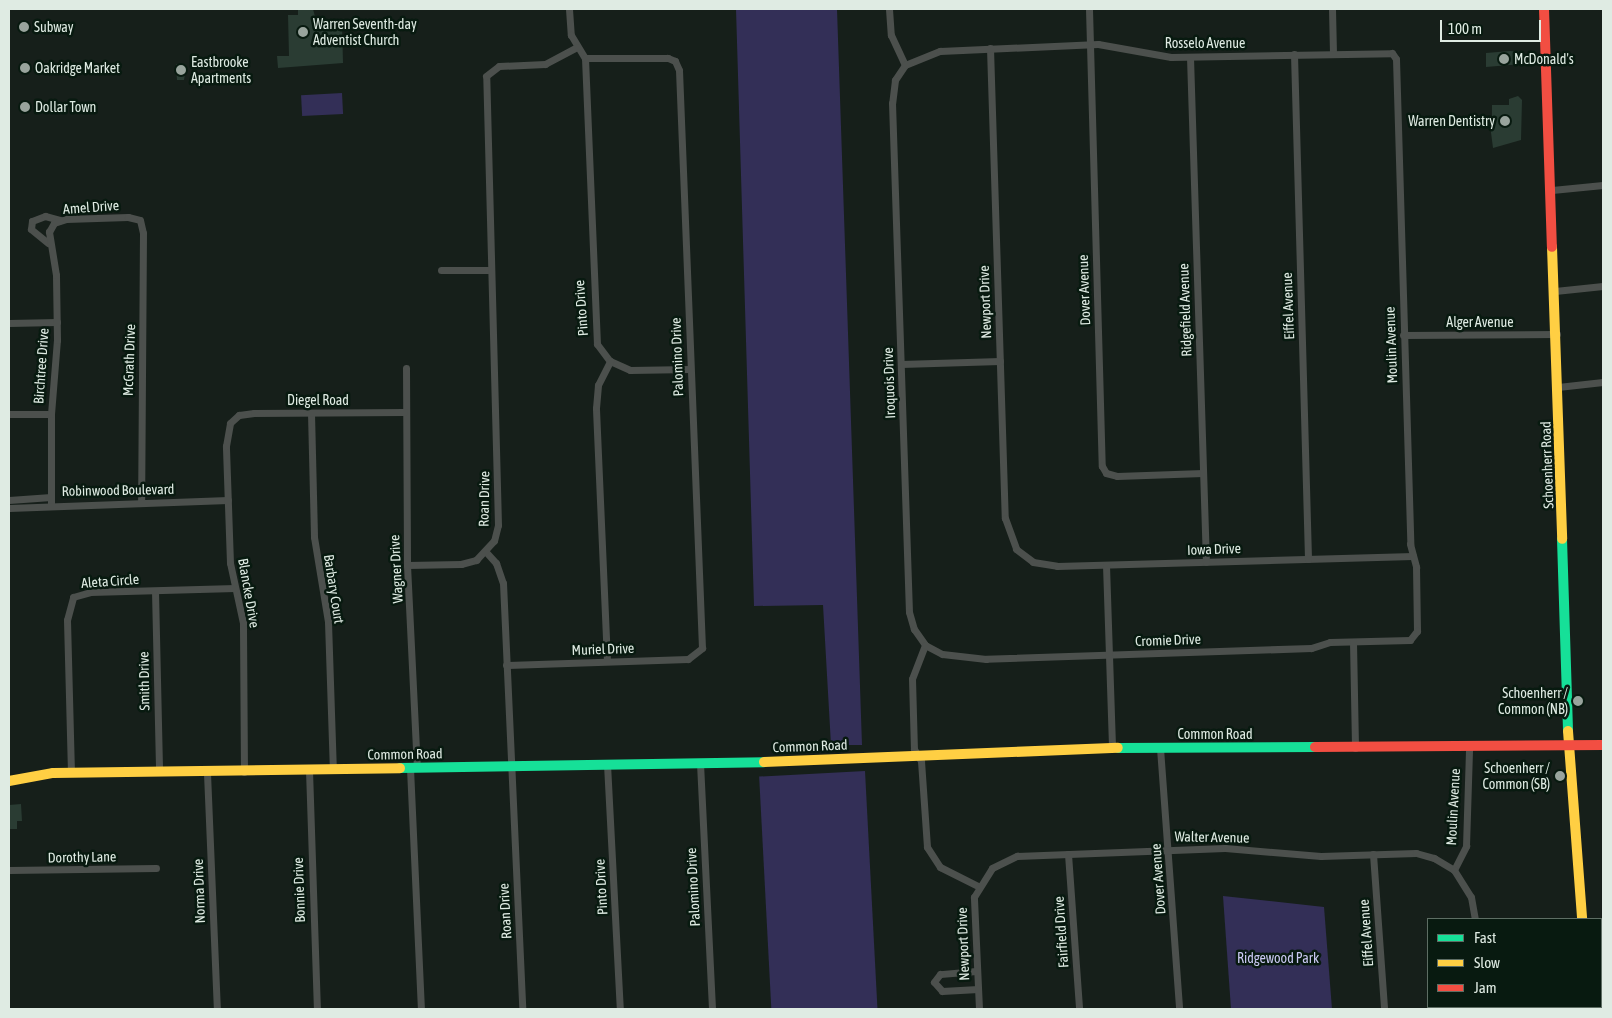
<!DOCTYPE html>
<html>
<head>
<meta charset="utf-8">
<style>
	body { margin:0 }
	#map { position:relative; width:1612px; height:1018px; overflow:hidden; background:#161f1a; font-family:"Asap Condensed",sans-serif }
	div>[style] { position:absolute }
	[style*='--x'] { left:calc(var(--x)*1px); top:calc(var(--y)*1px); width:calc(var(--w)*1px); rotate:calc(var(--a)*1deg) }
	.green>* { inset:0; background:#332f57; transform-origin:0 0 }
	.building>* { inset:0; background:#2a3c33 }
	.street>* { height:7px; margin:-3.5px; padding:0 3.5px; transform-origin:3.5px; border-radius:3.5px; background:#4c504d }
	.fast>* { height:10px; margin:-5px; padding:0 5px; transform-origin:5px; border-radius:5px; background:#16e098 }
	.slow>* { height:10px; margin:-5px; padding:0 5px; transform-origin:5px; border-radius:5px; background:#ffcf43 }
	.jam>* { height:10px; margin:-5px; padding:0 5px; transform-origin:5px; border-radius:5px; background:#f24e42 }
	.dots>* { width:14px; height:14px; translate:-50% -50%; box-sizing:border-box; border:2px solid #081a10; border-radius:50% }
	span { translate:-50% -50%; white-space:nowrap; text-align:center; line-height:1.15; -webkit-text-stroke:5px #081a10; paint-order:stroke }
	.poi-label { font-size:14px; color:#dfebe3 }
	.left { translate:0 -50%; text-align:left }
	.right { translate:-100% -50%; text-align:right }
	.street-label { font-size:14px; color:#dfebe3 }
	.park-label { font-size:14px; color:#cac8f2 }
	.frame { position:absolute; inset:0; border:10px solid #dfebe3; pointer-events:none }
	.legend { position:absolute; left:1427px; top:918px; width:175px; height:90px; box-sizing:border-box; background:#081a10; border:1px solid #5e6e64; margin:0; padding:6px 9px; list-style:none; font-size:15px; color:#dfebe3 }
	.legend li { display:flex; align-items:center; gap:10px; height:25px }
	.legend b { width:25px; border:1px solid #5e6e64 }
	.scale { position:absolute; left:1440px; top:20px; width:101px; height:22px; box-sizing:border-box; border:2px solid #dfebe3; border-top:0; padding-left:6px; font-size:15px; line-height:18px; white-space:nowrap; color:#dfebe3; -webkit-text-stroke:4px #081a10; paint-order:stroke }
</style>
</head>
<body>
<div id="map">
	<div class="green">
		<div style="clip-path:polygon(736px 9px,837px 9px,862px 745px,831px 745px,823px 605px,754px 606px)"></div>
		<div style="left:342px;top:93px;width:21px;height:41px;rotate:87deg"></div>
		<div style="left:865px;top:771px;width:238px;height:106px;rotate:87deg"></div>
		<div style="clip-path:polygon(1223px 896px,1324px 907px,1332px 1009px,1231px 1009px)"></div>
	</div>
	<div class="building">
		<div style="clip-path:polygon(313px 9px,317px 24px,342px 24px,343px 63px,278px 68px,277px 56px,289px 56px,288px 15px,298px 15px,298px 10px)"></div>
		<div style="clip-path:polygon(1510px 51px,1522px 52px,1522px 64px,1486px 67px,1486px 53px)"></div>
		<div style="clip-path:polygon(176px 64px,186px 67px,184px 80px,177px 80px)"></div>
		<div style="clip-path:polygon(1518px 96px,1522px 100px,1521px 140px,1493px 148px,1489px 117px,1492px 117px,1492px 105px,1509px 105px,1509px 99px)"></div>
		<div style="clip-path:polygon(21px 804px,22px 821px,17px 821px,17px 829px,9px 829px,9px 805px)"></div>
	</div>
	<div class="street">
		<div style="--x:569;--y:9;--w:26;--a:86"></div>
		<div style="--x:571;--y:35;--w:27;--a:59"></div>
		<div style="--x:585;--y:58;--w:286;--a:87.6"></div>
		<div style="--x:597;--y:344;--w:21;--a:53"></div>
		<div style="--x:610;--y:361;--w:22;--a:24"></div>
		<div style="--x:630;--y:370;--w:60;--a:-1"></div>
		<div style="--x:889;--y:9;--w:26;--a:86"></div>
		<div style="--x:891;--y:35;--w:33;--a:65"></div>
		<div style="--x:905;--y:65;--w:18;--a:124"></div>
		<div style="--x:895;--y:80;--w:23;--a:97"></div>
		<div style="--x:892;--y:103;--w:509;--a:88.09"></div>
		<div style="--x:909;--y:612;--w:18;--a:74"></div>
		<div style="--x:914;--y:629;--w:19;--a:55"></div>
		<div style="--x:925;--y:645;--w:36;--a:111"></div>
		<div style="--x:912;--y:679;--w:70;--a:88.4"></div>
		<div style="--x:914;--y:749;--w:14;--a:60"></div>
		<div style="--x:921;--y:761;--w:86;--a:86"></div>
		<div style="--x:927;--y:847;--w:24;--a:57"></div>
		<div style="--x:940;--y:867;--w:42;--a:26.6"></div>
		<div style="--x:1089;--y:9;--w:457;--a:88.4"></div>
		<div style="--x:1102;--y:466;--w:8;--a:60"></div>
		<div style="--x:1106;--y:473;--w:11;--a:15"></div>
		<div style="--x:1117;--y:476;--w:86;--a:-2"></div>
		<div style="--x:1332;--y:9;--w:43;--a:88.7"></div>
		<div style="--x:990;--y:48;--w:470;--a:88.2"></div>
		<div style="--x:1005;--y:518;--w:33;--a:70"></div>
		<div style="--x:1016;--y:549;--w:21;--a:37"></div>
		<div style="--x:1033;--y:562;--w:24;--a:9"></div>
		<div style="--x:1057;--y:566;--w:356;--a:-1.6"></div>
		<div style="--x:1294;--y:54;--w:505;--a:88.41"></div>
		<div style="--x:1190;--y:57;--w:505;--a:88.19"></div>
		<div style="--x:905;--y:65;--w:38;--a:-22"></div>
		<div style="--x:940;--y:51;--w:158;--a:-2.5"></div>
		<div style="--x:1098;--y:44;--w:74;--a:10.1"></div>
		<div style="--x:1171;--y:57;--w:221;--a:-1"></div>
		<div style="--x:1392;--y:53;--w:7;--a:56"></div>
		<div style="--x:1396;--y:59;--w:485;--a:88.3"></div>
		<div style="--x:1410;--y:544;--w:24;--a:75"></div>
		<div style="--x:1416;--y:567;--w:64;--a:89.1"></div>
		<div style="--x:1417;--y:631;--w:11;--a:128"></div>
		<div style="--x:1410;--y:640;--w:80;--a:178.6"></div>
		<div style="--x:1330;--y:642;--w:20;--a:162"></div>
		<div style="--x:1311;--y:648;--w:325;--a:178.1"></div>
		<div style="--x:986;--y:659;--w:44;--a:-173.5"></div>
		<div style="--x:942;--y:654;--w:19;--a:-152"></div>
		<div style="--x:1552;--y:190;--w:51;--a:-5.6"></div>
		<div style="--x:48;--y:243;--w:22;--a:-141"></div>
		<div style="--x:31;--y:229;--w:8;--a:-83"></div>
		<div style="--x:32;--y:221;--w:14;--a:-21"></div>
		<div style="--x:45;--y:216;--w:16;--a:15"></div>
		<div style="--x:441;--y:270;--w:49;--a:0"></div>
		<div style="--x:1555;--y:291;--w:48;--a:-5.9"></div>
		<div style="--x:9;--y:323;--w:48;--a:-1.2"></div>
		<div style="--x:1403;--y:335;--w:154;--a:-0.4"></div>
		<div style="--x:901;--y:364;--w:99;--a:-1.7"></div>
		<div style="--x:406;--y:368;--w:197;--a:89.7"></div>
		<div style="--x:407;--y:565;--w:203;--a:87.2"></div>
		<div style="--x:1558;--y:387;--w:45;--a:-6.3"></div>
		<div style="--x:311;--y:413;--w:124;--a:88.6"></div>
		<div style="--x:314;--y:537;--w:86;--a:80.6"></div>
		<div style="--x:328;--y:622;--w:147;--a:88.1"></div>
		<div style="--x:9;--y:414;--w:42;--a:0"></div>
		<div style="--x:9;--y:500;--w:42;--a:-4.1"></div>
		<div style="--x:51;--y:504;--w:90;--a:-90"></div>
		<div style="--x:51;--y:414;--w:74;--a:-85.4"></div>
		<div style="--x:57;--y:340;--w:65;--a:-90.9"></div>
		<div style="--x:56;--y:275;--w:44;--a:-99.2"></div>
		<div style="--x:49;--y:232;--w:10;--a:-61"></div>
		<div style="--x:54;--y:223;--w:13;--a:-18"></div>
		<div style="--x:66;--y:219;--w:62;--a:-1.8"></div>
		<div style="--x:128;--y:217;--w:12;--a:14"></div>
		<div style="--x:140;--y:220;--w:13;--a:77"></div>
		<div style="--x:143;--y:233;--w:268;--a:90.4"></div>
		<div style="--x:9;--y:508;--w:219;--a:-2.1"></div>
		<div style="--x:486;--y:552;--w:15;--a:48"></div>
		<div style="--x:496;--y:563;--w:21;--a:71"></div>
		<div style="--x:503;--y:583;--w:426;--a:87.4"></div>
		<div style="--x:407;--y:565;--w:54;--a:-1.1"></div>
		<div style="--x:461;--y:564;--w:16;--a:-15"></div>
		<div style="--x:476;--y:560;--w:26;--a:-47"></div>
		<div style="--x:494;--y:541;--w:16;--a:-76"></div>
		<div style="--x:498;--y:525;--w:449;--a:-91.5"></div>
		<div style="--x:486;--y:76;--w:16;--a:-38"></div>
		<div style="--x:499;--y:66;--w:46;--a:-2.5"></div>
		<div style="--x:545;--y:64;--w:36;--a:-28"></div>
		<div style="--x:1106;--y:565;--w:183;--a:88.1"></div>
		<div style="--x:155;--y:591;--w:180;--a:88.7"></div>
		<div style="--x:1353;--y:642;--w:106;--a:88.9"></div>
		<div style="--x:607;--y:661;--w:253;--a:-92.5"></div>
		<div style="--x:596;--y:408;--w:23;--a:-85"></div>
		<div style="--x:598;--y:385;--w:27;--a:-63"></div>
		<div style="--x:506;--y:665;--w:182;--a:-1.9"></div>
		<div style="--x:688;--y:659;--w:18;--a:-38"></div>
		<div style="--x:702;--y:648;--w:578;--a:-92.28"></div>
		<div style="--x:679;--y:70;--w:10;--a:-114"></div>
		<div style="--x:675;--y:61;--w:8;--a:-157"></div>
		<div style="--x:668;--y:58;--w:83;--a:180"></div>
		<div style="--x:1160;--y:748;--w:262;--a:85.8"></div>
		<div style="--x:700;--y:763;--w:246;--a:87.2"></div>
		<div style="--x:607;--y:764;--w:245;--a:87"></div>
		<div style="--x:410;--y:768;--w:241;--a:87.4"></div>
		<div style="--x:309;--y:770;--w:239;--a:88.1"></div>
		<div style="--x:244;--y:772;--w:149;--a:-90.4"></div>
		<div style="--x:243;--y:623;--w:61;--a:-102.2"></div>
		<div style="--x:230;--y:563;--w:117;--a:-92"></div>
		<div style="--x:226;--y:446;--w:23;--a:-80"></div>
		<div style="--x:230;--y:423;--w:12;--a:-42"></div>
		<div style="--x:239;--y:415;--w:15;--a:-8"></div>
		<div style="--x:254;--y:413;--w:150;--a:-0.4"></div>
		<div style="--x:71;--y:773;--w:153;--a:-91.5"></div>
		<div style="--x:67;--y:620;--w:24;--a:-75"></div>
		<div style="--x:73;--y:597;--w:18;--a:-16"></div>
		<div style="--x:90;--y:592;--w:145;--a:-1.6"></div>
		<div style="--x:207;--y:773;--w:236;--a:87.6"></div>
		<div style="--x:1068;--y:854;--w:155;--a:85.9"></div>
		<div style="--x:1373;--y:854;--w:155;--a:85.9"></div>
		<div style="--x:9;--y:870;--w:147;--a:-0.8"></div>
		<div style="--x:1454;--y:870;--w:27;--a:-63"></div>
		<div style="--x:1466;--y:846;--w:98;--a:-88.2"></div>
		<div style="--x:1601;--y:965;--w:2;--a:0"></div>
		<div style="--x:976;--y:971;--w:36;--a:175"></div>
		<div style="--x:940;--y:974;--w:10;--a:127"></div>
		<div style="--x:934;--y:982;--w:12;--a:48"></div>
		<div style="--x:942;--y:991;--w:36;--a:-3"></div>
		<div style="--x:1481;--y:1007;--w:2;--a:63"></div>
		<div style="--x:979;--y:1009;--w:112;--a:-92.6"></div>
		<div style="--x:974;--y:897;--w:34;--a:-58"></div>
		<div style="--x:992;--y:868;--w:28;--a:-26"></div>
		<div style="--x:1017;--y:856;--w:208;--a:-2.2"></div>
		<div style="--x:1225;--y:848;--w:96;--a:4.8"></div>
		<div style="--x:1321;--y:856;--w:95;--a:-1.8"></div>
		<div style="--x:1416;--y:853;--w:19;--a:16"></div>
		<div style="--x:1434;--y:858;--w:23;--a:31"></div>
		<div style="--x:1454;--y:870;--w:32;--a:58"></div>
		<div style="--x:1471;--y:897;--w:22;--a:80"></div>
	</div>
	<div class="fast">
		<div style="--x:1562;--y:539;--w:192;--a:88.2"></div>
		<div style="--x:1118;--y:748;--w:197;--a:-0.3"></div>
		<div style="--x:400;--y:768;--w:364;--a:-0.9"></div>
		<div style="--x:1589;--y:1007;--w:2;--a:90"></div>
	</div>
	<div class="slow">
		<div style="--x:1552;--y:247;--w:292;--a:88"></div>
		<div style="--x:1568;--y:731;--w:189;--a:85.7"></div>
		<div style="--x:764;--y:762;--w:354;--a:-2.3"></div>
		<div style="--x:9;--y:781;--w:45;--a:-10.3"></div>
		<div style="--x:53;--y:773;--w:347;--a:-0.8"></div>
	</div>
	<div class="jam">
		<div style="--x:1544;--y:9;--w:238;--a:88.1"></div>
		<div style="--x:1315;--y:747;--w:288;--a:-0.4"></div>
	</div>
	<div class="dots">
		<div style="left:24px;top:27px;background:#99a49d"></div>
		<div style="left:303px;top:32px;background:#99a49d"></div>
		<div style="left:1504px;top:59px;background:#99a49d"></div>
		<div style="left:25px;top:68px;background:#99a49d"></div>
		<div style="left:181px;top:70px;background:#99a49d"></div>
		<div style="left:25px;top:107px;background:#99a49d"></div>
		<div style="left:1505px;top:121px;background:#99a49d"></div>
		<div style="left:1578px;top:701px;background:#99a49d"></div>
		<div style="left:1560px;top:776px;background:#99a49d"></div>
	</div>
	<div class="poi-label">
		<span class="left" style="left:313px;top:32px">Warren Seventh-day<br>Adventist Church</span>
		<span class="left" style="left:34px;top:27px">Subway</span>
		<span class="left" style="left:1514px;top:59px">McDonald's</span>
		<span class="left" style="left:191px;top:70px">Eastbrooke<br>Apartments</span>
		<span class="left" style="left:35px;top:68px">Oakridge Market</span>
		<span class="left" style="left:35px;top:107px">Dollar Town</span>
		<span class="right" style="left:1495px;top:121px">Warren Dentistry</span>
		<span class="right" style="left:1568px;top:701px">Schoenherr /<br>Common (NB)</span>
		<span class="right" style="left:1550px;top:776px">Schoenherr /<br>Common (SB)</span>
	</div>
	<div class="street-label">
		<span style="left:1205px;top:43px">Rosselo Avenue</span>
		<span style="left:91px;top:207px;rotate:-4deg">Amel Drive</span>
		<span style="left:1084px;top:290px;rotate:-92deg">Dover Avenue</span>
		<span style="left:985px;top:302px;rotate:-92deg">Newport Drive</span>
		<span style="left:1288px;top:306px;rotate:-92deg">Eiffel Avenue</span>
		<span style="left:581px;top:308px;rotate:-94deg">Pinto Drive</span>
		<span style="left:1185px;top:310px;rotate:-92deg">Ridgefield Avenue</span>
		<span style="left:1480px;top:322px">Alger Avenue</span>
		<span style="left:1391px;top:345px;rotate:-92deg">Moulin Avenue</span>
		<span style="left:677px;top:357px;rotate:-92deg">Palomino Drive</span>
		<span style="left:129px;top:360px;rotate:-88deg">McGrath Drive</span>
		<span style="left:41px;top:366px;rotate:-86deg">Birchtree Drive</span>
		<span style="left:889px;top:383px;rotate:-92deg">Iroquois Drive</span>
		<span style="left:318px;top:400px">Diegel Road</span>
		<span style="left:1547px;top:465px;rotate:-92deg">Schoenherr Road</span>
		<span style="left:118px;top:490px;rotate:-1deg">Robinwood Boulevard</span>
		<span style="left:484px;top:499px;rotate:-89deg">Roan Drive</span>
		<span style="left:1214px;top:549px;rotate:-2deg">Iowa Drive</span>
		<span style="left:396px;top:569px;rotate:-93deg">Wagner Drive</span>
		<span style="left:110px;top:581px;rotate:-4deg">Aleta Circle</span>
		<span style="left:334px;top:589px;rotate:81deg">Barbary Court</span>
		<span style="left:249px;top:593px;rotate:80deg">Blancke Drive</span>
		<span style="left:1168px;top:640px;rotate:-2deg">Cromie Drive</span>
		<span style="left:603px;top:649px;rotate:-2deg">Muriel Drive</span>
		<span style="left:144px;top:681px;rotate:-91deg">Smith Drive</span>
		<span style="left:1215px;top:734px">Common Road</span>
		<span style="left:810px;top:746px;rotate:-2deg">Common Road</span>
		<span style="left:405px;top:754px;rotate:-1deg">Common Road</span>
		<span style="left:1453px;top:807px;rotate:-87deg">Moulin Avenue</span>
		<span style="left:1212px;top:837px;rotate:1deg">Walter Avenue</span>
		<span style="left:82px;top:857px;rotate:-1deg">Dorothy Lane</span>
		<span style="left:1158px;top:879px;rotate:-94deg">Dover Avenue</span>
		<span style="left:601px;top:887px;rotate:-93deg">Pinto Drive</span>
		<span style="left:693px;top:887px;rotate:-93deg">Palomino Drive</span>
		<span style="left:299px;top:890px;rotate:-92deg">Bonnie Drive</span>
		<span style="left:199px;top:891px;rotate:-92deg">Norma Drive</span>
		<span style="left:505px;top:911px;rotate:-93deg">Roan Drive</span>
		<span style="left:1061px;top:932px;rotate:-94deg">Fairfield Drive</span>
		<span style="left:1366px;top:933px;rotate:-94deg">Eiffel Avenue</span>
		<span style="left:963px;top:944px;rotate:-92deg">Newport Drive</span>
	</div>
	<div class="park-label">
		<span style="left:1278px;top:958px">Ridgewood Park</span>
	</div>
	<div class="frame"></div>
	<ul class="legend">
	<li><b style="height:6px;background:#16e098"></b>Fast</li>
	<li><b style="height:6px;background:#ffcf43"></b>Slow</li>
	<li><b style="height:6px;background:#f24e42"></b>Jam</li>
	</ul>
	<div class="scale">100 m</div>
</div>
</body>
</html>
